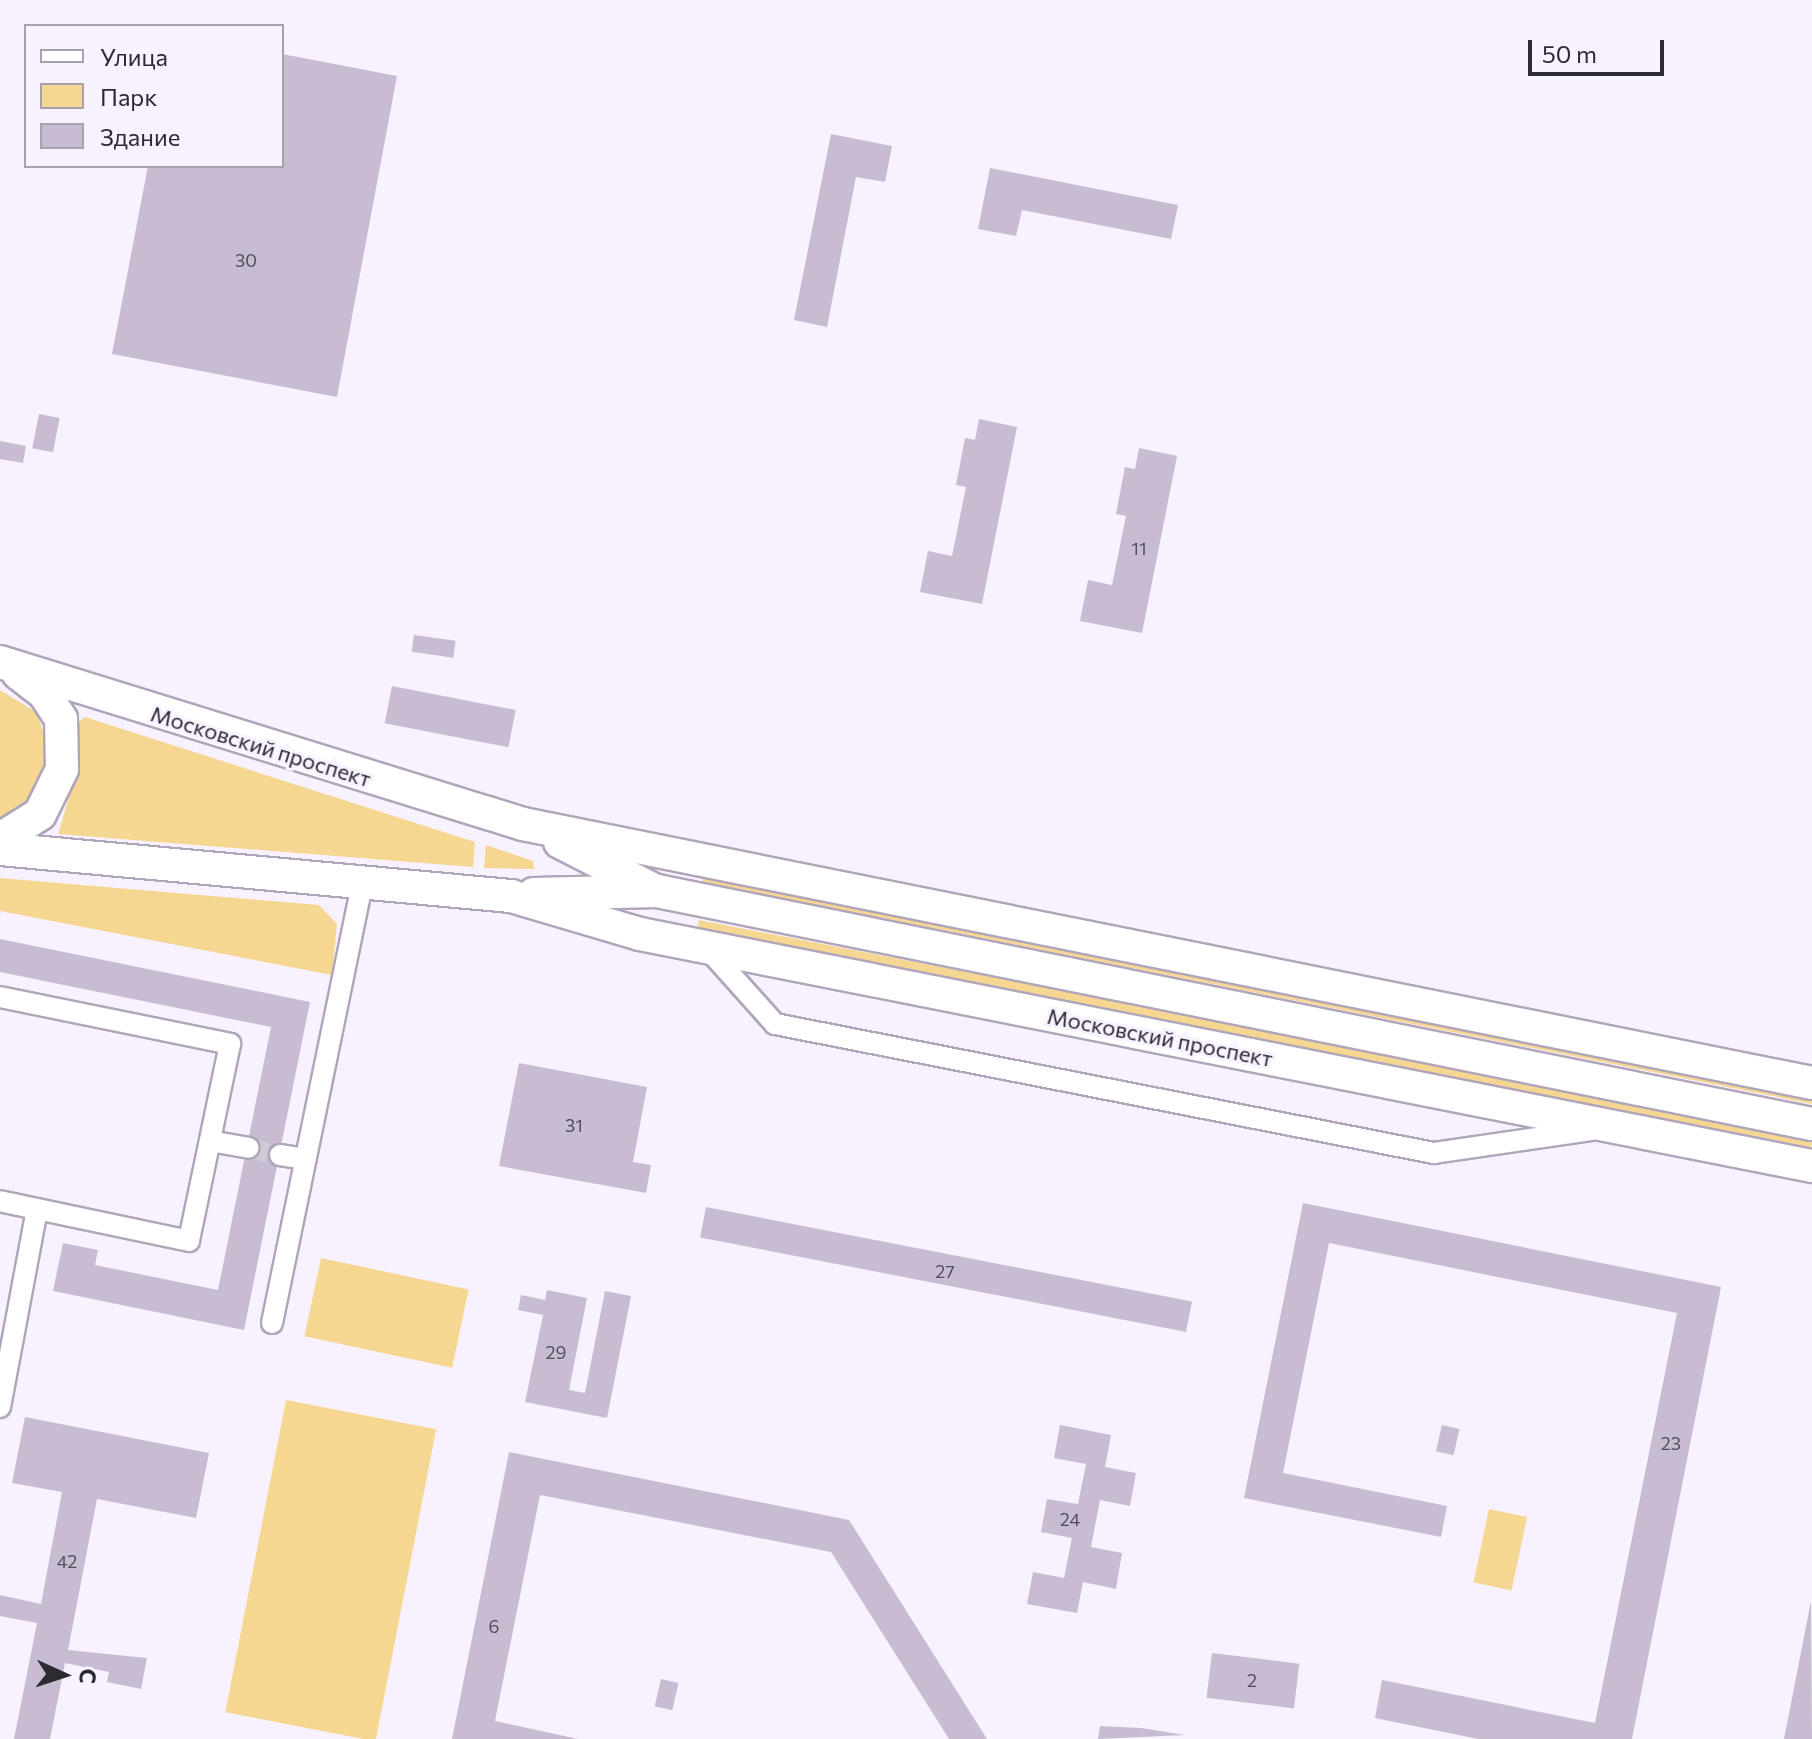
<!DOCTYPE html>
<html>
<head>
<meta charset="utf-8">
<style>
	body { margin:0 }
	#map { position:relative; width:1812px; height:1739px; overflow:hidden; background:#f8f1ff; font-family:Commissioner,sans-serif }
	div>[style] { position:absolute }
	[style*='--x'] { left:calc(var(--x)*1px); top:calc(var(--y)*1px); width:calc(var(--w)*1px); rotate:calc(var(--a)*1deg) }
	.green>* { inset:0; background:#f5d792; transform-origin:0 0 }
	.building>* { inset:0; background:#c8bcd2; transform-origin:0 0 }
	.minor-tunnel>* { height:20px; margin-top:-10px; transform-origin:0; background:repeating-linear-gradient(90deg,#d0c9d6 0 20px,transparent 0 30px) }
	.roads { filter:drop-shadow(2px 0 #b0a5ba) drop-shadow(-2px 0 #b0a5ba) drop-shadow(0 2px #b0a5ba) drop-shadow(0 -2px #b0a5ba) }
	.minor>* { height:20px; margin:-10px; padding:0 10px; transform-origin:10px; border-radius:10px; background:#fff }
	.primary>* { height:32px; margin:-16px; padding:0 16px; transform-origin:16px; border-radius:16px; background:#fff }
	span { translate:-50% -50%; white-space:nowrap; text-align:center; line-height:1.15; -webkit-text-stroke:6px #f8f1ff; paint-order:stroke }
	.number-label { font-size:18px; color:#544e5a }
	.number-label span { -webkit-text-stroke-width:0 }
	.street-label { font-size:22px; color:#2e2a32 }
	.legend { position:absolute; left:24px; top:24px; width:260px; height:144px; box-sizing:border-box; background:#f8f1ff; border:2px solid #a7a1ad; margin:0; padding:10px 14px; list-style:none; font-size:24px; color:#2e2a32 }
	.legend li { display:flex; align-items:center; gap:16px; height:40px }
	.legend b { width:40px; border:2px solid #a7a1ad }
	.north { position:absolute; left:24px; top:1635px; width:80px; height:80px; -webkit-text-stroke:6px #f8f1ff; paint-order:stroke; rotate:93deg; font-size:22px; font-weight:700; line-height:32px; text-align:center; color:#2e2a32 }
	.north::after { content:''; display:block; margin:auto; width:28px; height:36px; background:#2e2a32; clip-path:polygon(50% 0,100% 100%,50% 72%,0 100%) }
	.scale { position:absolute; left:1528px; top:40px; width:136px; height:36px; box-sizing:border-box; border:4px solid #2e2a32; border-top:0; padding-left:10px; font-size:24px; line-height:28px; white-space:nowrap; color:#2e2a32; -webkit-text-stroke:6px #f8f1ff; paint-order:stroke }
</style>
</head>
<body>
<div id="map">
	<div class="green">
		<div style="clip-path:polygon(0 690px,36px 712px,53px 757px,33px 804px,0 822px)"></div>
		<div style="clip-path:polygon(85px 717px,475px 842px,473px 867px,58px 834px,79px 764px,77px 723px)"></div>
		<div style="clip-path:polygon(486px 845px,533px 861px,534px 869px,484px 868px)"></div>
		<div style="clip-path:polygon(701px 874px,1812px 1094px,1812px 1104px,703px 882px)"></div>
		<div style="clip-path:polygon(0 878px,319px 905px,337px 924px,332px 975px,0 911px)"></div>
		<div style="left:699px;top:920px;width:1135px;height:11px;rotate:11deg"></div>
		<div style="left:321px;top:1258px;width:151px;height:80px;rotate:12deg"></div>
		<div style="left:286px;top:1400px;width:153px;height:318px;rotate:11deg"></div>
		<div style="left:1489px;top:1509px;width:39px;height:75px;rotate:12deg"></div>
	</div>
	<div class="building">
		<div style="clip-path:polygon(282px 54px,397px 76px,337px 397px,112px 354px,148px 166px,282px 166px)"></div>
		<div style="clip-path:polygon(831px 134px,892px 146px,885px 182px,856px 177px,827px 327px,794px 320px)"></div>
		<div style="clip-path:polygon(990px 168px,1178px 205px,1171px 239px,1022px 210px,1016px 236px,978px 229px)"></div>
		<div style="left:39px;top:414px;width:21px;height:35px;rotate:11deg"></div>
		<div style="clip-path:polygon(979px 419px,1017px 427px,982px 604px,920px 592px,928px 551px,952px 556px,966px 487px,956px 485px,965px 438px,975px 440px)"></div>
		<div style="clip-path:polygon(0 441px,26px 446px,23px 463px,0 459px)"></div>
		<div style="clip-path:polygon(1139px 448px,1177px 456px,1142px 633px,1080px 621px,1088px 580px,1112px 585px,1126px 516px,1116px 514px,1125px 467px,1135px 469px)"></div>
		<div style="left:414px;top:635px;width:42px;height:17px;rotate:8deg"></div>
		<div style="left:392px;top:686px;width:126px;height:38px;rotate:11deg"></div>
		<div style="clip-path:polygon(0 939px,310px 1002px,244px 1330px,53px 1291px,63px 1243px,98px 1250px,95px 1265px,218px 1290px,271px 1027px,0 972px)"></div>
		<div style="clip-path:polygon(519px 1063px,647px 1087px,633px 1162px,651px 1165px,646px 1193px,499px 1166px)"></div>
		<div style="clip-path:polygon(1303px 1203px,1721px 1287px,1632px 1739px,1478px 1739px,1375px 1718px,1382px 1680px,1595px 1723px,1677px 1313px,1329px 1243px,1283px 1473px,1447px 1506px,1441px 1537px,1244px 1498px)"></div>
		<div style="left:706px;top:1207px;width:495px;height:31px;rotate:11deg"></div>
		<div style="clip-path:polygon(547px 1290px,587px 1298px,569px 1390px,585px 1393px,605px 1291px,631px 1296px,607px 1418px,525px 1402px,543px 1315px,518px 1310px,521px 1295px,545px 1300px)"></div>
		<div style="clip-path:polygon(25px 1417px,209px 1453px,196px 1518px,97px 1499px,68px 1650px,147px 1658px,141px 1689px,107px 1682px,109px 1672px,65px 1663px,50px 1739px,14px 1739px,37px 1623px,0 1616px,0 1595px,41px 1604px,62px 1492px,12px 1483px)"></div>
		<div style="clip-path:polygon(1060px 1425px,1111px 1435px,1105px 1467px,1136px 1473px,1130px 1506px,1100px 1500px,1091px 1547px,1122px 1553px,1116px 1589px,1083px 1582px,1077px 1613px,1027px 1604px,1033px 1572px,1064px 1578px,1072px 1538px,1041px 1532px,1047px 1499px,1078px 1504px,1086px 1464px,1054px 1458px)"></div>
		<div style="left:1442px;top:1425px;width:18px;height:27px;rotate:13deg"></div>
		<div style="clip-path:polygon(509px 1452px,849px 1520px,987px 1739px,949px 1739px,831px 1552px,540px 1495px,495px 1721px,578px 1739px,452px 1739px)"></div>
		<div style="clip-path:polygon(1811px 1601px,1812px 1739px,1784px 1739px)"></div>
		<div style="left:1212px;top:1653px;width:88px;height:45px;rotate:7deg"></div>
		<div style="left:661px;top:1679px;width:18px;height:28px;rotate:13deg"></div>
		<div style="clip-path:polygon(1100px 1726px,1141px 1728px,1185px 1735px,1098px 1739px)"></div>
	</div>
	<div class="minor-tunnel">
		<div style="--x:248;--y:1148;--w:33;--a:12"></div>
	</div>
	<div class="roads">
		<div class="minor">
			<div style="--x:707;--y:948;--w:102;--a:48.2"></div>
			<div style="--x:775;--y:1024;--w:672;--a:11.08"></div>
			<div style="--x:1434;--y:1153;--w:159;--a:-8.3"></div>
			<div style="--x:0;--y:997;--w:235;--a:11.5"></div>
			<div style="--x:230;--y:1044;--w:201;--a:101.8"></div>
			<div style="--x:189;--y:1241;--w:193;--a:-168.1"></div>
			<div style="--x:210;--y:1141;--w:39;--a:10"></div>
			<div style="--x:280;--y:1155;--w:26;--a:9"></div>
			<div style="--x:272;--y:1323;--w:449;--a:-78.4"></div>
			<div style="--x:0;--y:1407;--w:201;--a:-79.4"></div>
		</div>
		<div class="primary">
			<div style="--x:0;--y:662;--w:548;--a:17.21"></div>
			<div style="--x:523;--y:824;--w:1315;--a:11.36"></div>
			<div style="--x:0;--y:839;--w:47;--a:-32"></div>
			<div style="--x:40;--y:814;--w:50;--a:-63.9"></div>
			<div style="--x:62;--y:769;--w:50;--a:-91.1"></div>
			<div style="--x:61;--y:719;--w:30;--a:-123"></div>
			<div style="--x:45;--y:694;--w:34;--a:-142"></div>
			<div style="--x:560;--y:842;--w:106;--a:27.1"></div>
			<div style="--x:0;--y:849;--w:513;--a:5.26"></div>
			<div style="--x:511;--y:896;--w:134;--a:16.4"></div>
			<div style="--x:640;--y:934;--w:1195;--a:11.2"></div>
			<div style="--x:534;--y:894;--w:123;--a:-1.4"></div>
			<div style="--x:657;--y:891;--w:1178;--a:11.41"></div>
		</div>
	</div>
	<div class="number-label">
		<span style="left:246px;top:260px">30</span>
		<span style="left:1139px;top:548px">11</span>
		<span style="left:574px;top:1125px">31</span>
		<span style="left:945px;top:1271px">27</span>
		<span style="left:556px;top:1352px">29</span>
		<span style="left:1671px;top:1443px">23</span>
		<span style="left:1070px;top:1519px">24</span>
		<span style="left:67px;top:1561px">42</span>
		<span style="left:494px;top:1626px">6</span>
		<span style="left:1252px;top:1680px">2</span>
	</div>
	<div class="street-label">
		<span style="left:261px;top:746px;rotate:17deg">Московский проспект</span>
		<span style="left:1160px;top:1037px;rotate:11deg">Московский проспект</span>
	</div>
	<ul class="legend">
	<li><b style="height:10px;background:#fff"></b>Улица</li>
	<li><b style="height:22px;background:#f5d792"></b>Парк</li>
	<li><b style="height:22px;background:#c8bcd2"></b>Здание</li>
	</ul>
	<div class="north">С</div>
	<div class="scale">50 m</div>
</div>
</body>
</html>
